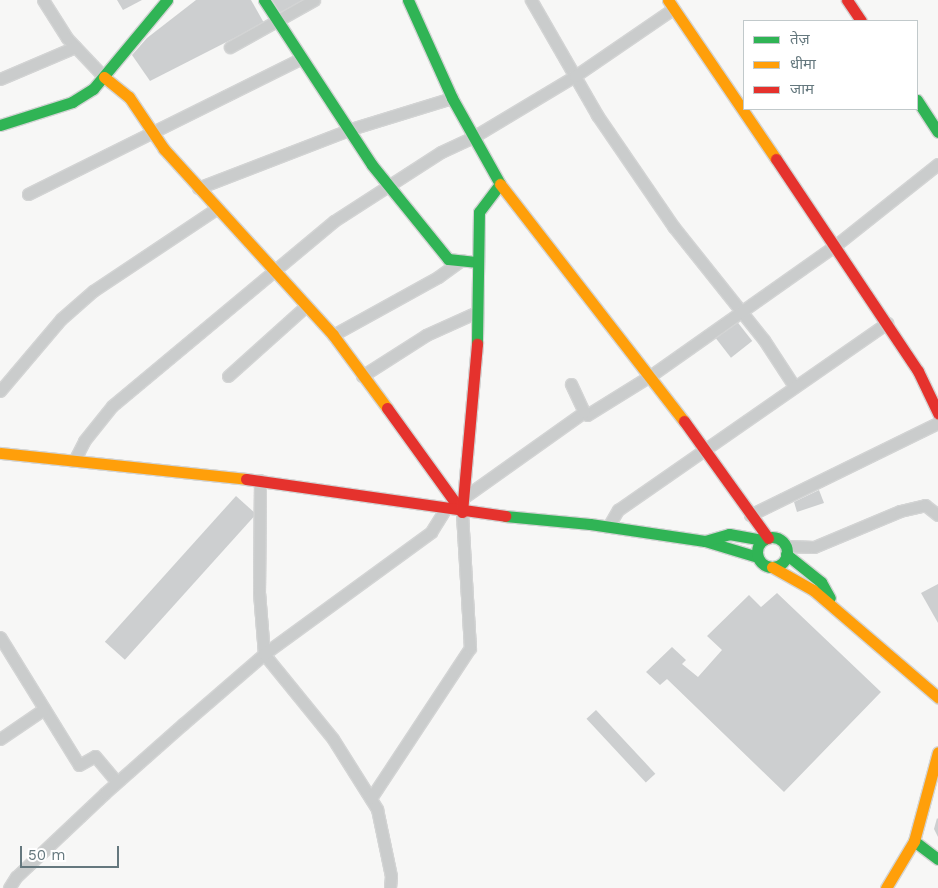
<!DOCTYPE html>
<html>
<head>
<meta charset="utf-8">
<style>
	body { margin:0 }
	#map { position:relative; width:938px; height:888px; overflow:hidden; background:#f7f7f6; font-family:"Work Sans","Noto Sans Devanagari",sans-serif }
	div>[style] { position:absolute }
	[style*='--x'] { left:calc(var(--x)*1px); top:calc(var(--y)*1px); width:calc(var(--w)*1px); rotate:calc(var(--a)*1deg) }
	.building>* { inset:0; background:#cdcfd0; transform-origin:0 0 }
	.roads { filter:drop-shadow(1px 0 #d3d4d4) drop-shadow(-1px 0 #d3d4d4) drop-shadow(0 1px #d3d4d4) drop-shadow(0 -1px #d3d4d4) }
	.street>* { height:11px; margin:-5.5px; padding:0 5.5px; transform-origin:5.5px; border-radius:5.5px; background:#cacccc }
	.fast>* { height:11px; margin:-5.5px; padding:0 5.5px; transform-origin:5.5px; border-radius:5.5px; background:#30b455 }
	.fast>.ring { margin:-5.5px; padding:0; box-sizing:content-box; background:none; border:11px solid #30b455; border-radius:50% }
	.slow>* { height:11px; margin:-5.5px; padding:0 5.5px; transform-origin:5.5px; border-radius:5.5px; background:#ff9f0a }
	.jam>* { height:11px; margin:-5.5px; padding:0 5.5px; transform-origin:5.5px; border-radius:5.5px; background:#e5322d }
	span { translate:-50% -50%; white-space:nowrap; text-align:center; line-height:1.15; -webkit-text-stroke:5px #fff; paint-order:stroke }
	.legend { position:absolute; left:743px; top:20px; width:175px; height:90px; box-sizing:border-box; background:#fff; border:1px solid #c1c9cb; margin:0; padding:6px 9px; list-style:none; font-size:15px; color:#65787e }
	.legend li { display:flex; align-items:center; gap:10px; height:25px }
	.legend b { width:25px; border:1px solid #c1c9cb }
	.scale { position:absolute; left:20px; top:846px; width:99px; height:22px; box-sizing:border-box; border:2px solid #65787e; border-top:0; padding-left:6px; font-size:15px; line-height:18px; white-space:nowrap; color:#65787e; -webkit-text-stroke:4px #fff; paint-order:stroke }
</style>
</head>
<body>
<div id="map">
	<div class="building">
		<div style="clip-path:polygon(117px 0,142px 0,123px 10px)"></div>
		<div style="clip-path:polygon(196px 0,251px 0,264px 23px,150px 81px,132px 55px,147px 38px)"></div>
		<div style="clip-path:polygon(271px 0,306px 0,278px 16px)"></div>
		<div style="left:735px;top:319px;width:28px;height:27px;rotate:52deg"></div>
		<div style="clip-path:polygon(819px 490px,824px 503px,797px 512px,794px 502px)"></div>
		<div style="left:236px;top:496px;width:27px;height:196px;rotate:42deg"></div>
		<div style="clip-path:polygon(938px 584px,938px 623px,921px 593px)"></div>
		<div style="clip-path:polygon(777px 593px,881px 692px,784px 792px,667px 679px,660px 685px,646px 672px,672px 647px,686px 660px,682px 664px,698px 677px,722px 650px,707px 636px,749px 595px,761px 607px)"></div>
		<div style="left:596px;top:710px;width:87px;height:13px;rotate:47deg"></div>
		<div style="clip-path:polygon(937px 818px,938px 819px,938px 837px,934px 829px)"></div>
	</div>
	<div class="roads">
		<div class="street">
			<div style="--x:43;--y:0;--w:45;--a:57.7"></div>
			<div style="--x:67;--y:38;--w:54;--a:46.5"></div>
			<div style="--x:531;--y:0;--w:133;--a:60.1"></div>
			<div style="--x:597;--y:115;--w:135;--a:55.6"></div>
			<div style="--x:673;--y:226;--w:146;--a:51.4"></div>
			<div style="--x:764;--y:340;--w:55;--a:56.9"></div>
			<div style="--x:230;--y:47;--w:96;--a:-29.2"></div>
			<div style="--x:0;--y:79;--w:82;--a:-23.1"></div>
			<div style="--x:198;--y:188;--w:161;--a:-21.1"></div>
			<div style="--x:348;--y:130;--w:109;--a:-17.1"></div>
			<div style="--x:28;--y:194;--w:304;--a:-26.4"></div>
			<div style="--x:333;--y:335;--w:120;--a:-28.9"></div>
			<div style="--x:438;--y:277;--w:29;--a:-36"></div>
			<div style="--x:228;--y:376;--w:105;--a:-41.9"></div>
			<div style="--x:362;--y:376;--w:76;--a:-32.6"></div>
			<div style="--x:426;--y:335;--w:56;--a:-24.3"></div>
			<div style="--x:0;--y:391;--w:94;--a:-49.7"></div>
			<div style="--x:61;--y:319;--w:43;--a:-41.2"></div>
			<div style="--x:93;--y:291;--w:148;--a:-33.7"></div>
			<div style="--x:587;--y:415;--w:74;--a:-31.8"></div>
			<div style="--x:650;--y:376;--w:228;--a:-35.2"></div>
			<div style="--x:836;--y:245;--w:130;--a:-38.5"></div>
			<div style="--x:74;--y:461;--w:22;--a:-63"></div>
			<div style="--x:84;--y:441;--w:45;--a:-51.3"></div>
			<div style="--x:112;--y:406;--w:289;--a:-39.8"></div>
			<div style="--x:334;--y:221;--w:127;--a:-32.8"></div>
			<div style="--x:441;--y:152;--w:38;--a:-25"></div>
			<div style="--x:475;--y:136;--w:117;--a:-31"></div>
			<div style="--x:575;--y:76;--w:119;--a:-34.4"></div>
			<div style="--x:260;--y:480;--w:112;--a:90.5"></div>
			<div style="--x:259;--y:592;--w:62;--a:85.4"></div>
			<div style="--x:264;--y:654;--w:109;--a:50.9"></div>
			<div style="--x:333;--y:739;--w:83;--a:57.8"></div>
			<div style="--x:377;--y:809;--w:68;--a:78.2"></div>
			<div style="--x:391;--y:876;--w:12;--a:95"></div>
			<div style="--x:463;--y:498;--w:148;--a:-35.4"></div>
			<div style="--x:584;--y:412;--w:31;--a:-115"></div>
			<div style="--x:750;--y:515;--w:209;--a:-26.1"></div>
			<div style="--x:608;--y:527;--w:20;--a:-60"></div>
			<div style="--x:618;--y:510;--w:328;--a:-34.8"></div>
			<div style="--x:785;--y:546;--w:29;--a:2"></div>
			<div style="--x:814;--y:547;--w:93;--a:-22.7"></div>
			<div style="--x:900;--y:511;--w:26;--a:-13"></div>
			<div style="--x:925;--y:505;--w:16;--a:38"></div>
			<div style="--x:0;--y:637;--w:150;--a:58.3"></div>
			<div style="--x:79;--y:765;--w:18;--a:-29"></div>
			<div style="--x:95;--y:756;--w:34;--a:50"></div>
			<div style="--x:0;--y:739;--w:53;--a:-34.3"></div>
			<div style="--x:371;--y:798;--w:180;--a:-56.6"></div>
			<div style="--x:470;--y:648;--w:136;--a:-93.4"></div>
			<div style="--x:9;--y:888;--w:13;--a:-58"></div>
			<div style="--x:16;--y:877;--w:122;--a:-43.3"></div>
			<div style="--x:105;--y:793;--w:104;--a:-41.5"></div>
			<div style="--x:183;--y:724;--w:107;--a:-40.8"></div>
			<div style="--x:264;--y:654;--w:207;--a:-36.1"></div>
			<div style="--x:431;--y:532;--w:26;--a:-58"></div>
		</div>
		<div class="fast">
			<div style="--x:264;--y:0;--w:197;--a:56.8"></div>
			<div style="--x:372;--y:165;--w:121;--a:51"></div>
			<div style="--x:448;--y:259;--w:30;--a:6"></div>
			<div style="--x:408;--y:0;--w:107;--a:65.8"></div>
			<div style="--x:452;--y:98;--w:98;--a:60.8"></div>
			<div style="--x:500;--y:184;--w:35;--a:127"></div>
			<div style="--x:479;--y:212;--w:132;--a:90.9"></div>
			<div style="--x:917;--y:100;--w:38;--a:57"></div>
			<div style="--x:0;--y:125;--w:76;--a:-17.7"></div>
			<div style="--x:72;--y:102;--w:25;--a:-32"></div>
			<div style="--x:93;--y:89;--w:116;--a:-50.3"></div>
			<div style="--x:505;--y:516;--w:85;--a:5.4"></div>
			<div style="--x:590;--y:524;--w:116;--a:8.4"></div>
			<div style="--x:705;--y:541;--w:55;--a:16.8"></div>
			<div class="ring" style="left:757px;top:537px;width:19px;height:19px"></div>
			<div style="--x:705;--y:541;--w:25;--a:-16"></div>
			<div style="--x:729;--y:534;--w:35;--a:10"></div>
			<div style="--x:786;--y:554;--w:45;--a:38.7"></div>
			<div style="--x:821;--y:582;--w:18;--a:61"></div>
			<div style="--x:914;--y:841;--w:30;--a:37"></div>
		</div>
		<div class="slow">
			<div style="--x:668;--y:0;--w:192;--a:55.8"></div>
			<div style="--x:104;--y:77;--w:32;--a:39"></div>
			<div style="--x:129;--y:97;--w:63;--a:56.1"></div>
			<div style="--x:164;--y:149;--w:251;--a:47.7"></div>
			<div style="--x:333;--y:335;--w:91;--a:53.5"></div>
			<div style="--x:500;--y:184;--w:300;--a:52.2"></div>
			<div style="--x:0;--y:453;--w:247;--a:6"></div>
			<div style="--x:772;--y:567;--w:47;--a:29.3"></div>
			<div style="--x:813;--y:590;--w:165;--a:40.6"></div>
			<div style="--x:886;--y:888;--w:55;--a:-59.2"></div>
			<div style="--x:914;--y:841;--w:92;--a:-74.9"></div>
		</div>
		<div class="jam">
			<div style="--x:847;--y:0;--w:25;--a:56"></div>
			<div style="--x:776;--y:159;--w:255;--a:56.2"></div>
			<div style="--x:918;--y:371;--w:47;--a:64.5"></div>
			<div style="--x:387;--y:408;--w:128;--a:54.2"></div>
			<div style="--x:684;--y:421;--w:144;--a:54.3"></div>
			<div style="--x:246;--y:479;--w:262;--a:8.1"></div>
			<div style="--x:462;--y:512;--w:169;--a:-84.9"></div>
		</div>
	</div>
	<ul class="legend">
	<li><b style="height:6px;background:#30b455"></b>तेज़</li>
	<li><b style="height:6px;background:#ff9f0a"></b>धीमा</li>
	<li><b style="height:6px;background:#e5322d"></b>जाम</li>
	</ul>
	<div class="scale">50 m</div>
</div>
</body>
</html>
